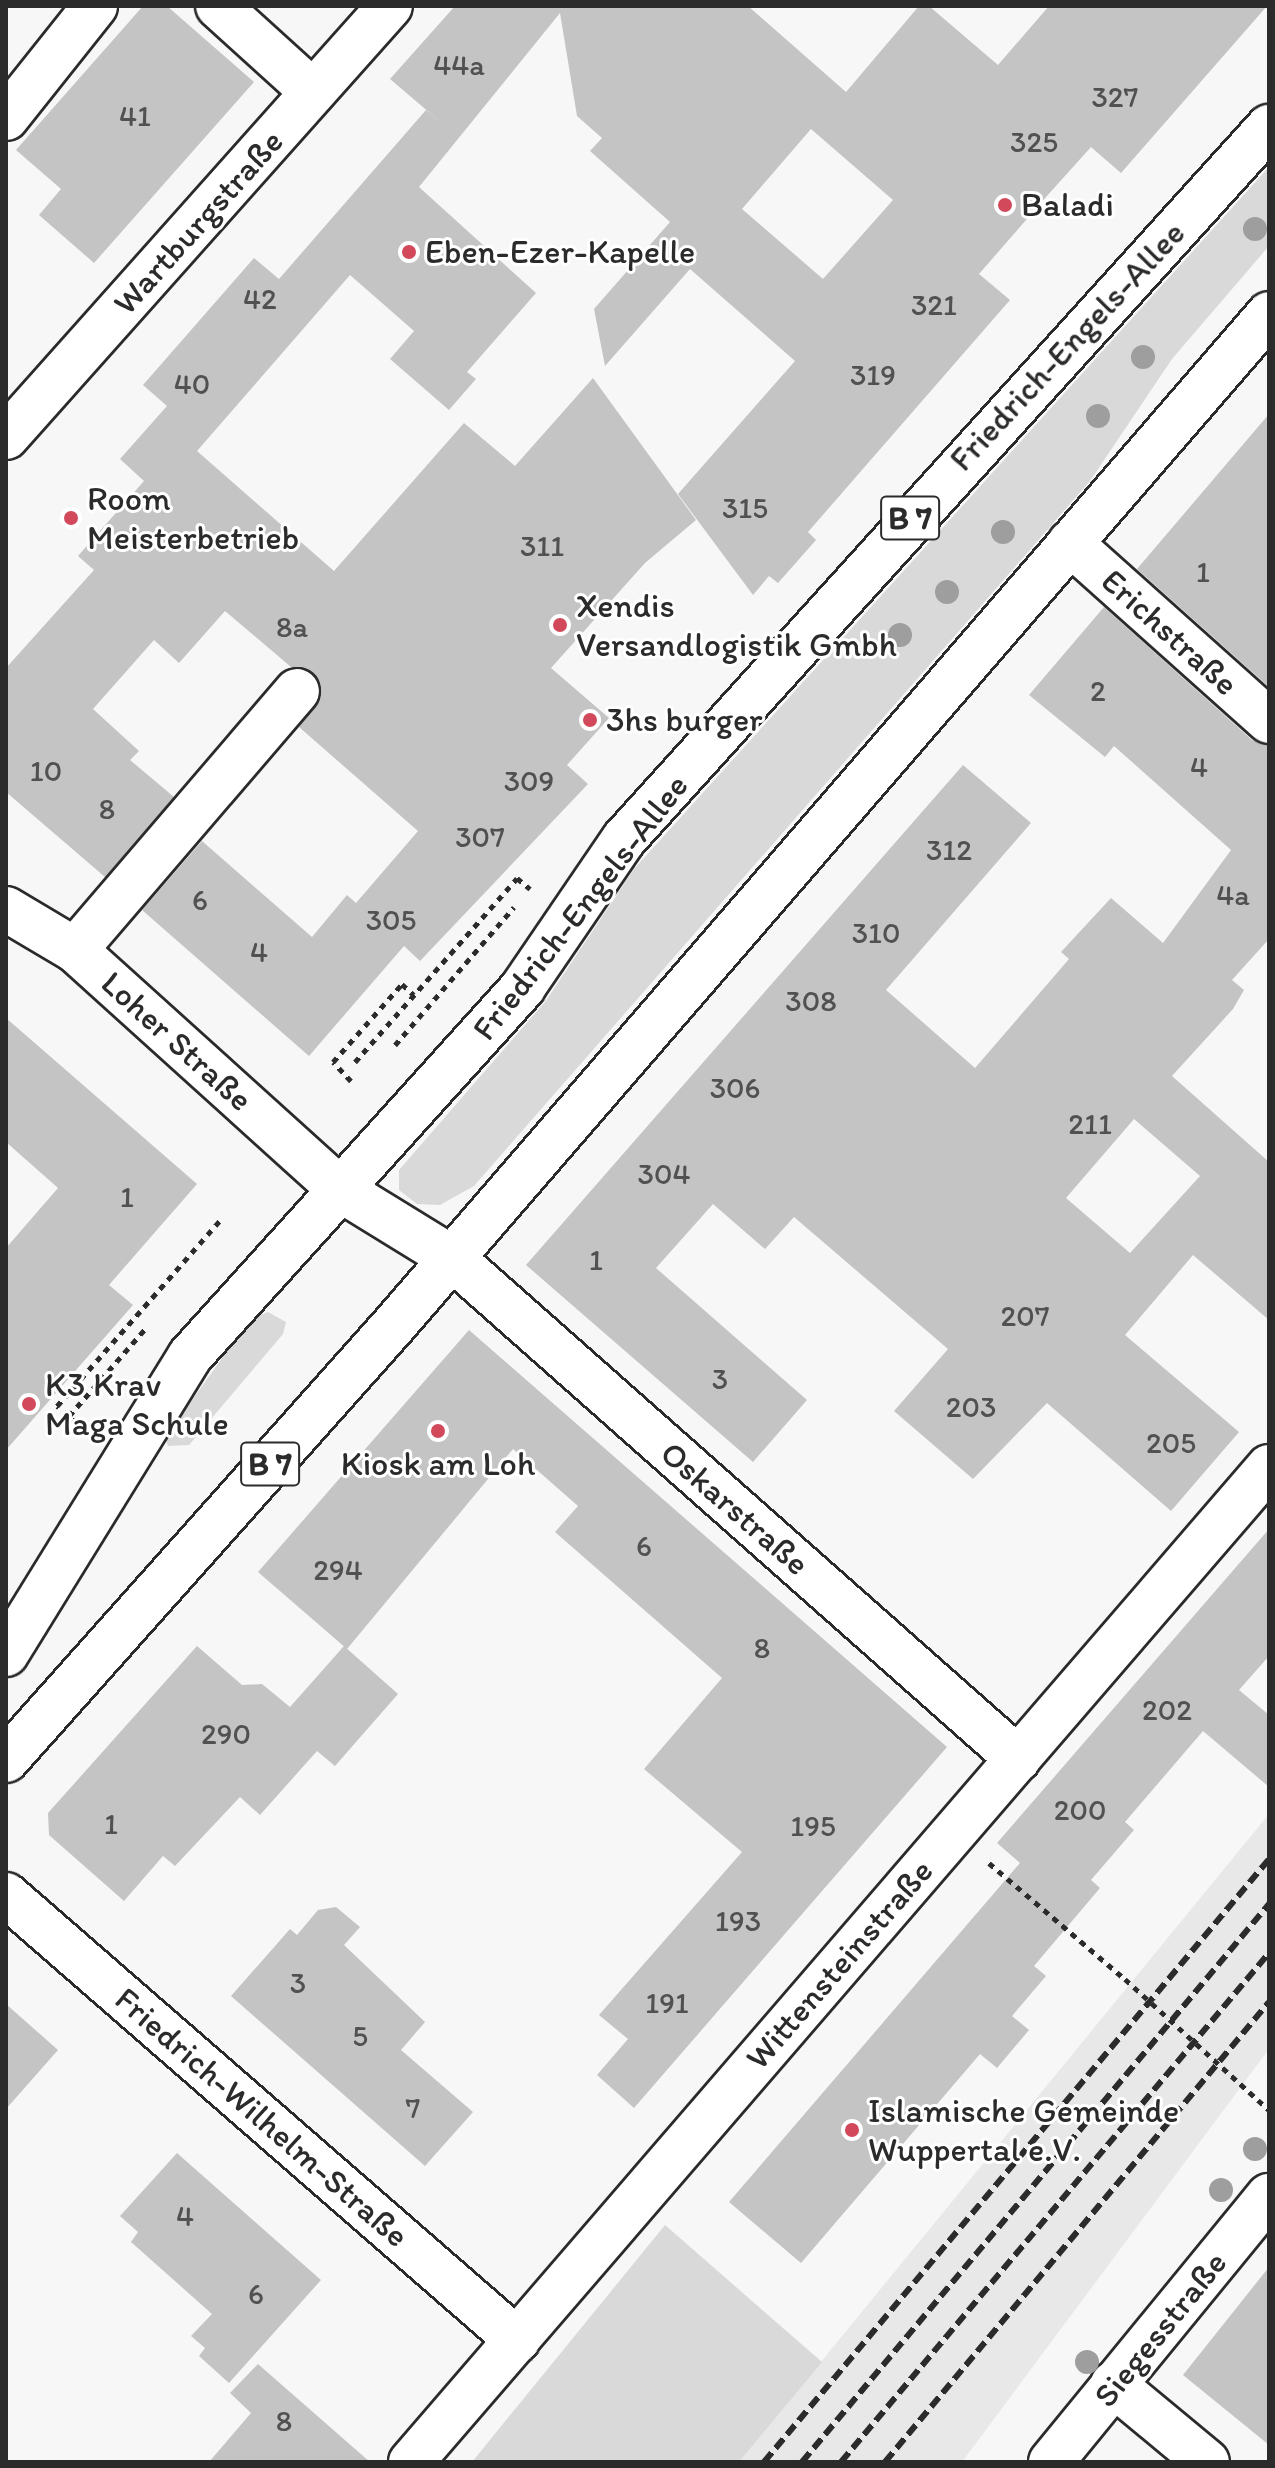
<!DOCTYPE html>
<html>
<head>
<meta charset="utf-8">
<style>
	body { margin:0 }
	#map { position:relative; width:1275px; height:2468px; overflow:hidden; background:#f7f7f7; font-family:Itim,sans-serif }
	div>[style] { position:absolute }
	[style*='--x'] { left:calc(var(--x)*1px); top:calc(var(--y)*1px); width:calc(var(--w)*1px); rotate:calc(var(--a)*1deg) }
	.built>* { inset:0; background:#e8e8e8 }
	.green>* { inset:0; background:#d9d9d9 }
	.building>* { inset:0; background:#c4c4c4 }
	.path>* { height:5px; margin-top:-2.5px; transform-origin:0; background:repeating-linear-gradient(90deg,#2b2b2b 0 6px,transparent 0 12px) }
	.roads { filter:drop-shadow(2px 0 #2b2b2b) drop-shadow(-2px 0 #2b2b2b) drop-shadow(0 2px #2b2b2b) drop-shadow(0 -2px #2b2b2b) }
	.minor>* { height:44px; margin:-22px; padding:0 22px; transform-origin:22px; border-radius:22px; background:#fff }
	.major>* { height:44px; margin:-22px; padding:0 22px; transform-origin:22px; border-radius:22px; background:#fff }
	.rail>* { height:6px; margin-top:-3px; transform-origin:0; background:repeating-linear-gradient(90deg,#2b2b2b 0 12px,transparent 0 18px) }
	.path-bridge>* { height:5px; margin-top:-2.5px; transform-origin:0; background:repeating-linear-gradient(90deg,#2b2b2b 0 6px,transparent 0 12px) }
	.trees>* { width:24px; height:24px; margin:-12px; border-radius:50%; background:#9e9e9e }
	.dots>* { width:22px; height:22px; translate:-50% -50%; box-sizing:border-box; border:4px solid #fff; border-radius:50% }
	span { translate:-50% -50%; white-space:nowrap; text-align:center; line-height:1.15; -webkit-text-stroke:6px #fff; paint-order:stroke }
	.number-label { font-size:30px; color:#515151 }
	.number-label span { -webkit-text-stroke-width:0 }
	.shield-label span { padding:2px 6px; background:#fff; border:2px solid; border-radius:6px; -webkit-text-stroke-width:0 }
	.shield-label { font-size:32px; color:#2b2b2b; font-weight:700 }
	.poi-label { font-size:34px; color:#2b2b2b }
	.left { translate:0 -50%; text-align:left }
	.street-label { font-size:34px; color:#2b2b2b }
	.frame { position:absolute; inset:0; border:8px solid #2b2b2b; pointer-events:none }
</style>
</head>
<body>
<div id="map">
	<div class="built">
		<div style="clip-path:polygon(1269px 1814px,1269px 2049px,962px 2462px,739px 2462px)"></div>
	</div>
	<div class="green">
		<div style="clip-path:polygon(1269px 167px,1269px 246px,1172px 359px,1090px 481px,474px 1186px,440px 1205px,417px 1204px,399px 1190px,399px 1170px,545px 1002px,634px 869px)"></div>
		<div style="clip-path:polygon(268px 1312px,286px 1322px,283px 1334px,189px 1445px,168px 1446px,165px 1438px,250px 1319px)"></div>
		<div style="clip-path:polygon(665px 2225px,822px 2362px,739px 2462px,472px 2462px)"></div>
	</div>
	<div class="building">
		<div style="clip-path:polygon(143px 6px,167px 6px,254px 82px,94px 263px,39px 215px,61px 189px,16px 150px)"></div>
		<div style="clip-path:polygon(evenodd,455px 6px,748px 6px,846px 92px,919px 6px,929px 6px,998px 65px,1049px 6px,1267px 6px,1121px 173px,1091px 147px,1046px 197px,979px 274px,1010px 300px,808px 532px,816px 540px,778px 583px,769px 576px,753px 595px,678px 494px,795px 361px,690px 269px,605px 366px,594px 309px,670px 222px,590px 151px,602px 138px,577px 116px,560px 13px,419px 187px,536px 293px,467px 372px,476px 379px,449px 410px,390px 359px,414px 331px,350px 275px,197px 451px,334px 571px,464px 423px,515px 466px,593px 378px,696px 520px,645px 563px,551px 668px,609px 718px,567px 765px,588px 784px,420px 961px,404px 946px,309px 1056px,142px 910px,202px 841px,312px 937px,347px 895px,356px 903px,418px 831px,299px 727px,321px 696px,314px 673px,291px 667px,225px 611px,179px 663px,154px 640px,93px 709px,139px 751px,130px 760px,174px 797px,105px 877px,6px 792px,6px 668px,94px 570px,78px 556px,144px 481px,120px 459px,167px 406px,143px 385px,254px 258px,279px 279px,426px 110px,444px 125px,390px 79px,455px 6px,811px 129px,893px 200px,823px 279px,742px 209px,811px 129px)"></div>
		<div style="clip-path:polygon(1269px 414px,1269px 687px,1137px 569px)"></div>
		<div style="clip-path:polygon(evenodd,1104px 607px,1252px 740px,1269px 745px,1269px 939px,1232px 980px,1244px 990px,1233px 1009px,1172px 1076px,1269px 1162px,1269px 1320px,1193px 1255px,1125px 1335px,1239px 1432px,1171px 1511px,1047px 1403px,973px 1479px,894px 1411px,948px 1349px,794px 1217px,765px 1249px,713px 1204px,656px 1268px,807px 1400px,753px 1462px,526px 1265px,963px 765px,1031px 823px,886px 990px,975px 1068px,1069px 959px,1061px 952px,1111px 898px,1163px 943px,1231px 850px,1114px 746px,1105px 757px,1029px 695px,1104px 607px,1134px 1119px,1200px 1176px,1130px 1253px,1066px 1198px,1134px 1119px)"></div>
		<div style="clip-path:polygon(6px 1018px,197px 1184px,109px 1285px,133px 1305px,6px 1450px,6px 1248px,58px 1188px,6px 1142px)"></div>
		<div style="clip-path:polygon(469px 1330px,947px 1747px,634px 2108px,597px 2075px,628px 2039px,599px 2015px,742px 1852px,644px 1769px,722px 1678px,555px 1532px,578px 1506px,513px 1449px,347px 1649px,258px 1572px)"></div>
		<div style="clip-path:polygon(1269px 1529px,1269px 1656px,1239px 1690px,1269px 1715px,1269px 1787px,1203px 1731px,1125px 1822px,1134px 1830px,1091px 1880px,1100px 1888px,1034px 1966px,1046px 1976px,1012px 2016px,1029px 2030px,997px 2068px,980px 2054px,801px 2263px,729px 2202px,1020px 1863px,997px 1843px)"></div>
		<div style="clip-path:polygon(197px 1646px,242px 1685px,262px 1684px,290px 1707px,344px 1646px,398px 1694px,335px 1766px,317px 1751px,260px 1815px,240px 1797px,175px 1866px,163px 1856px,124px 1901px,49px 1835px,48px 1813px)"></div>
		<div style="clip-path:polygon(336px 1907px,360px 1927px,344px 1945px,425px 2022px,401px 2050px,473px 2112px,425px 2166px,231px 1996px,290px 1929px,297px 1935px,318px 1910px)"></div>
		<div style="clip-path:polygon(6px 2004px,58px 2050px,6px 2109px)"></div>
		<div style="clip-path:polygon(177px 2153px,321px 2280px,229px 2383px,199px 2356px,205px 2348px,191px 2336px,212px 2314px,131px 2242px,138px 2232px,120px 2216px)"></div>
		<div style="clip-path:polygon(1269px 2267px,1269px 2445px,1183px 2375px)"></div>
		<div style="clip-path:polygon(258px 2364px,370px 2462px,209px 2462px,251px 2413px,230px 2393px)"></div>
	</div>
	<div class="path">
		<div style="--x:395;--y:1045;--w:182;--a:-49.2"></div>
		<div style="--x:355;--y:1062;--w:245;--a:-48.6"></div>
		<div style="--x:517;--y:878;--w:17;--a:40"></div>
		<div style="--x:351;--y:1081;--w:26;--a:-133"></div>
		<div style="--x:333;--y:1062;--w:104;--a:-48.5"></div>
		<div style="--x:402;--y:984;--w:16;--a:43"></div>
		<div style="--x:69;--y:1416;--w:118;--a:-48.8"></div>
		<div style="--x:86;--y:1431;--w:38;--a:-139"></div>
		<div style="--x:57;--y:1406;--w:249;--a:-48.7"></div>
		<div style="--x:989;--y:1863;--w:179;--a:40.5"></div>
		<div style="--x:1258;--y:2100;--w:15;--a:42"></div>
	</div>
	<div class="roads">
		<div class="minor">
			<div style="--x:218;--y:6;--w:128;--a:42.2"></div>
			<div style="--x:6;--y:118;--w:143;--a:-51.5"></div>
			<div style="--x:6;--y:437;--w:577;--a:-48.3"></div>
			<div style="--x:1070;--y:543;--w:267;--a:41.8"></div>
			<div style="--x:75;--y:950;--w:341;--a:-49.4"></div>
			<div style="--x:452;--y:1258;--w:756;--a:41.51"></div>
			<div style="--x:6;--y:1895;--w:678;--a:41.05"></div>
			<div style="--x:1113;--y:2384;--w:122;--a:39.7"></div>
			<div style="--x:411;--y:2462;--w:1314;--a:-49.23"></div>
			<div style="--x:1051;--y:2462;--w:344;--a:-50.7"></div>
		</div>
		<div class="major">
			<div style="--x:6;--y:909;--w:80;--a:30.7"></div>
			<div style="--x:75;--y:950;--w:355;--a:42.1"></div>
			<div style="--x:338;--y:1188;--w:134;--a:31.6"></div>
			<div style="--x:6;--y:1654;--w:350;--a:-58.3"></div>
			<div style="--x:190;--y:1356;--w:497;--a:-47.9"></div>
			<div style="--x:523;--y:987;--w:179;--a:-55.7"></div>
			<div style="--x:624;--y:839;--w:961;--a:-47.83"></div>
			<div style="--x:6;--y:1760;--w:583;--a:-48.27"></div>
			<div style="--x:394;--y:1325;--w:1337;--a:-49.12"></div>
		</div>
	</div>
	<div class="rail">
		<div style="--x:764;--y:2462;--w:787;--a:-50.05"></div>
		<div style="--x:802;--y:2462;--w:728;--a:-50.07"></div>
		<div style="--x:841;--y:2462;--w:665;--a:-49.94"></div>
		<div style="--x:885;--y:2462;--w:599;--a:-50.15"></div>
	</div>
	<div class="path-bridge">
		<div style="--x:1125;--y:1979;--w:180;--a:42.3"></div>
	</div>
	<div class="trees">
		<div style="left:1255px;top:229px"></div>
		<div style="left:1143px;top:357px"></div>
		<div style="left:1098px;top:416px"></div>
		<div style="left:1003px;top:532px"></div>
		<div style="left:947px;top:592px"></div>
		<div style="left:900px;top:635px"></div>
		<div style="left:1255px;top:2149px"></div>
		<div style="left:1221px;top:2190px"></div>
		<div style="left:1087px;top:2362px"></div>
	</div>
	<div class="dots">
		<div style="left:1005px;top:205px;background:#d1495b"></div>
		<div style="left:409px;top:252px;background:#d1495b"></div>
		<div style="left:71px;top:518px;background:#d1495b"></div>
		<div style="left:560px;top:625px;background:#d1495b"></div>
		<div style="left:590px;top:720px;background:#d1495b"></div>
		<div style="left:29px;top:1404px;background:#d1495b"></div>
		<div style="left:438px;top:1431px;background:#d1495b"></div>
		<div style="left:852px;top:2130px;background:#d1495b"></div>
	</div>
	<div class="number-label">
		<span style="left:459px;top:65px">44a</span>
		<span style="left:1115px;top:97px">327</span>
		<span style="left:135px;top:116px">41</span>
		<span style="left:1034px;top:142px">325</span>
		<span style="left:260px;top:299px">42</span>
		<span style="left:934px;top:305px">321</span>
		<span style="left:873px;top:375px">319</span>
		<span style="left:192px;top:384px">40</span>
		<span style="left:745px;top:508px">315</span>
		<span style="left:542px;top:546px">311</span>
		<span style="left:1203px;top:572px">1</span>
		<span style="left:292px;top:627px">8a</span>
		<span style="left:1098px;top:691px">2</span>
		<span style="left:1199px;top:767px">4</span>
		<span style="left:46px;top:771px">10</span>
		<span style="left:529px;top:781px">309</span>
		<span style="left:107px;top:809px">8</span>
		<span style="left:480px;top:837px">307</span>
		<span style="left:949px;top:850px">312</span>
		<span style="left:1233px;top:895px">4a</span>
		<span style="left:200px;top:900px">6</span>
		<span style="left:391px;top:920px">305</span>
		<span style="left:876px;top:933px">310</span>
		<span style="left:259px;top:952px">4</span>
		<span style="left:811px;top:1001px">308</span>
		<span style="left:735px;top:1088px">306</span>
		<span style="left:1090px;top:1124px">211</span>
		<span style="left:664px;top:1174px">304</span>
		<span style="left:127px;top:1197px">1</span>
		<span style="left:596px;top:1260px">1</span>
		<span style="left:1025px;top:1316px">207</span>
		<span style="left:720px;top:1379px">3</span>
		<span style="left:971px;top:1407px">203</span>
		<span style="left:1171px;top:1443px">205</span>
		<span style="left:644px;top:1546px">6</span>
		<span style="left:338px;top:1570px">294</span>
		<span style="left:762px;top:1648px">8</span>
		<span style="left:1167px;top:1710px">202</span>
		<span style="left:226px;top:1734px">290</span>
		<span style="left:1080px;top:1810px">200</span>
		<span style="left:111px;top:1824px">1</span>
		<span style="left:813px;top:1826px">195</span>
		<span style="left:738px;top:1921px">193</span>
		<span style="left:298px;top:1983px">3</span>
		<span style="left:667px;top:2003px">191</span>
		<span style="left:360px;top:2036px">5</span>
		<span style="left:413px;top:2108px">7</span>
		<span style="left:185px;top:2216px">4</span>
		<span style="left:256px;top:2294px">6</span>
		<span style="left:284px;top:2421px">8</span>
	</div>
	<div class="shield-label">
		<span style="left:910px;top:518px">B 7</span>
		<span style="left:270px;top:1464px">B 7</span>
	</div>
	<div class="poi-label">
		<span class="left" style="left:1021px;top:205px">Baladi</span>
		<span class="left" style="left:425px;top:252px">Eben-Ezer-Kapelle</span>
		<span class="left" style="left:87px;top:518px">Room<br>Meisterbetrieb</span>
		<span class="left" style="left:576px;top:625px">Xendis<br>Versandlogistik Gmbh</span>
		<span class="left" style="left:606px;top:720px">3hs burger</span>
		<span class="left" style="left:45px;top:1404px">K3 Krav<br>Maga Schule</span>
		<span style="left:438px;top:1464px">Kiosk am Loh</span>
		<span class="left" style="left:868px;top:2130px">Islamische Gemeinde<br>Wuppertal e.V.</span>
	</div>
	<div class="street-label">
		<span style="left:198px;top:222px;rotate:-48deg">Wartburgstraße</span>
		<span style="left:1067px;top:346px;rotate:-47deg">Friedrich-Engels-Allee</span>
		<span style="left:1170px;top:632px;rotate:42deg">Erichstraße</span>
		<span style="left:580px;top:907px;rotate:-52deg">Friedrich-Engels-Allee</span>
		<span style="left:177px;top:1041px;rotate:42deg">Loher Straße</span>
		<span style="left:735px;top:1508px;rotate:41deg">Oskarstraße</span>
		<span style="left:839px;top:1964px;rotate:-49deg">Wittensteinstraße</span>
		<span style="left:262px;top:2117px;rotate:41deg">Friedrich-Wilhelm-Straße</span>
		<span style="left:1160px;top:2329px;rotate:-51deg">Siegesstraße</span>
	</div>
	<div class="frame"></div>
</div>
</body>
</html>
